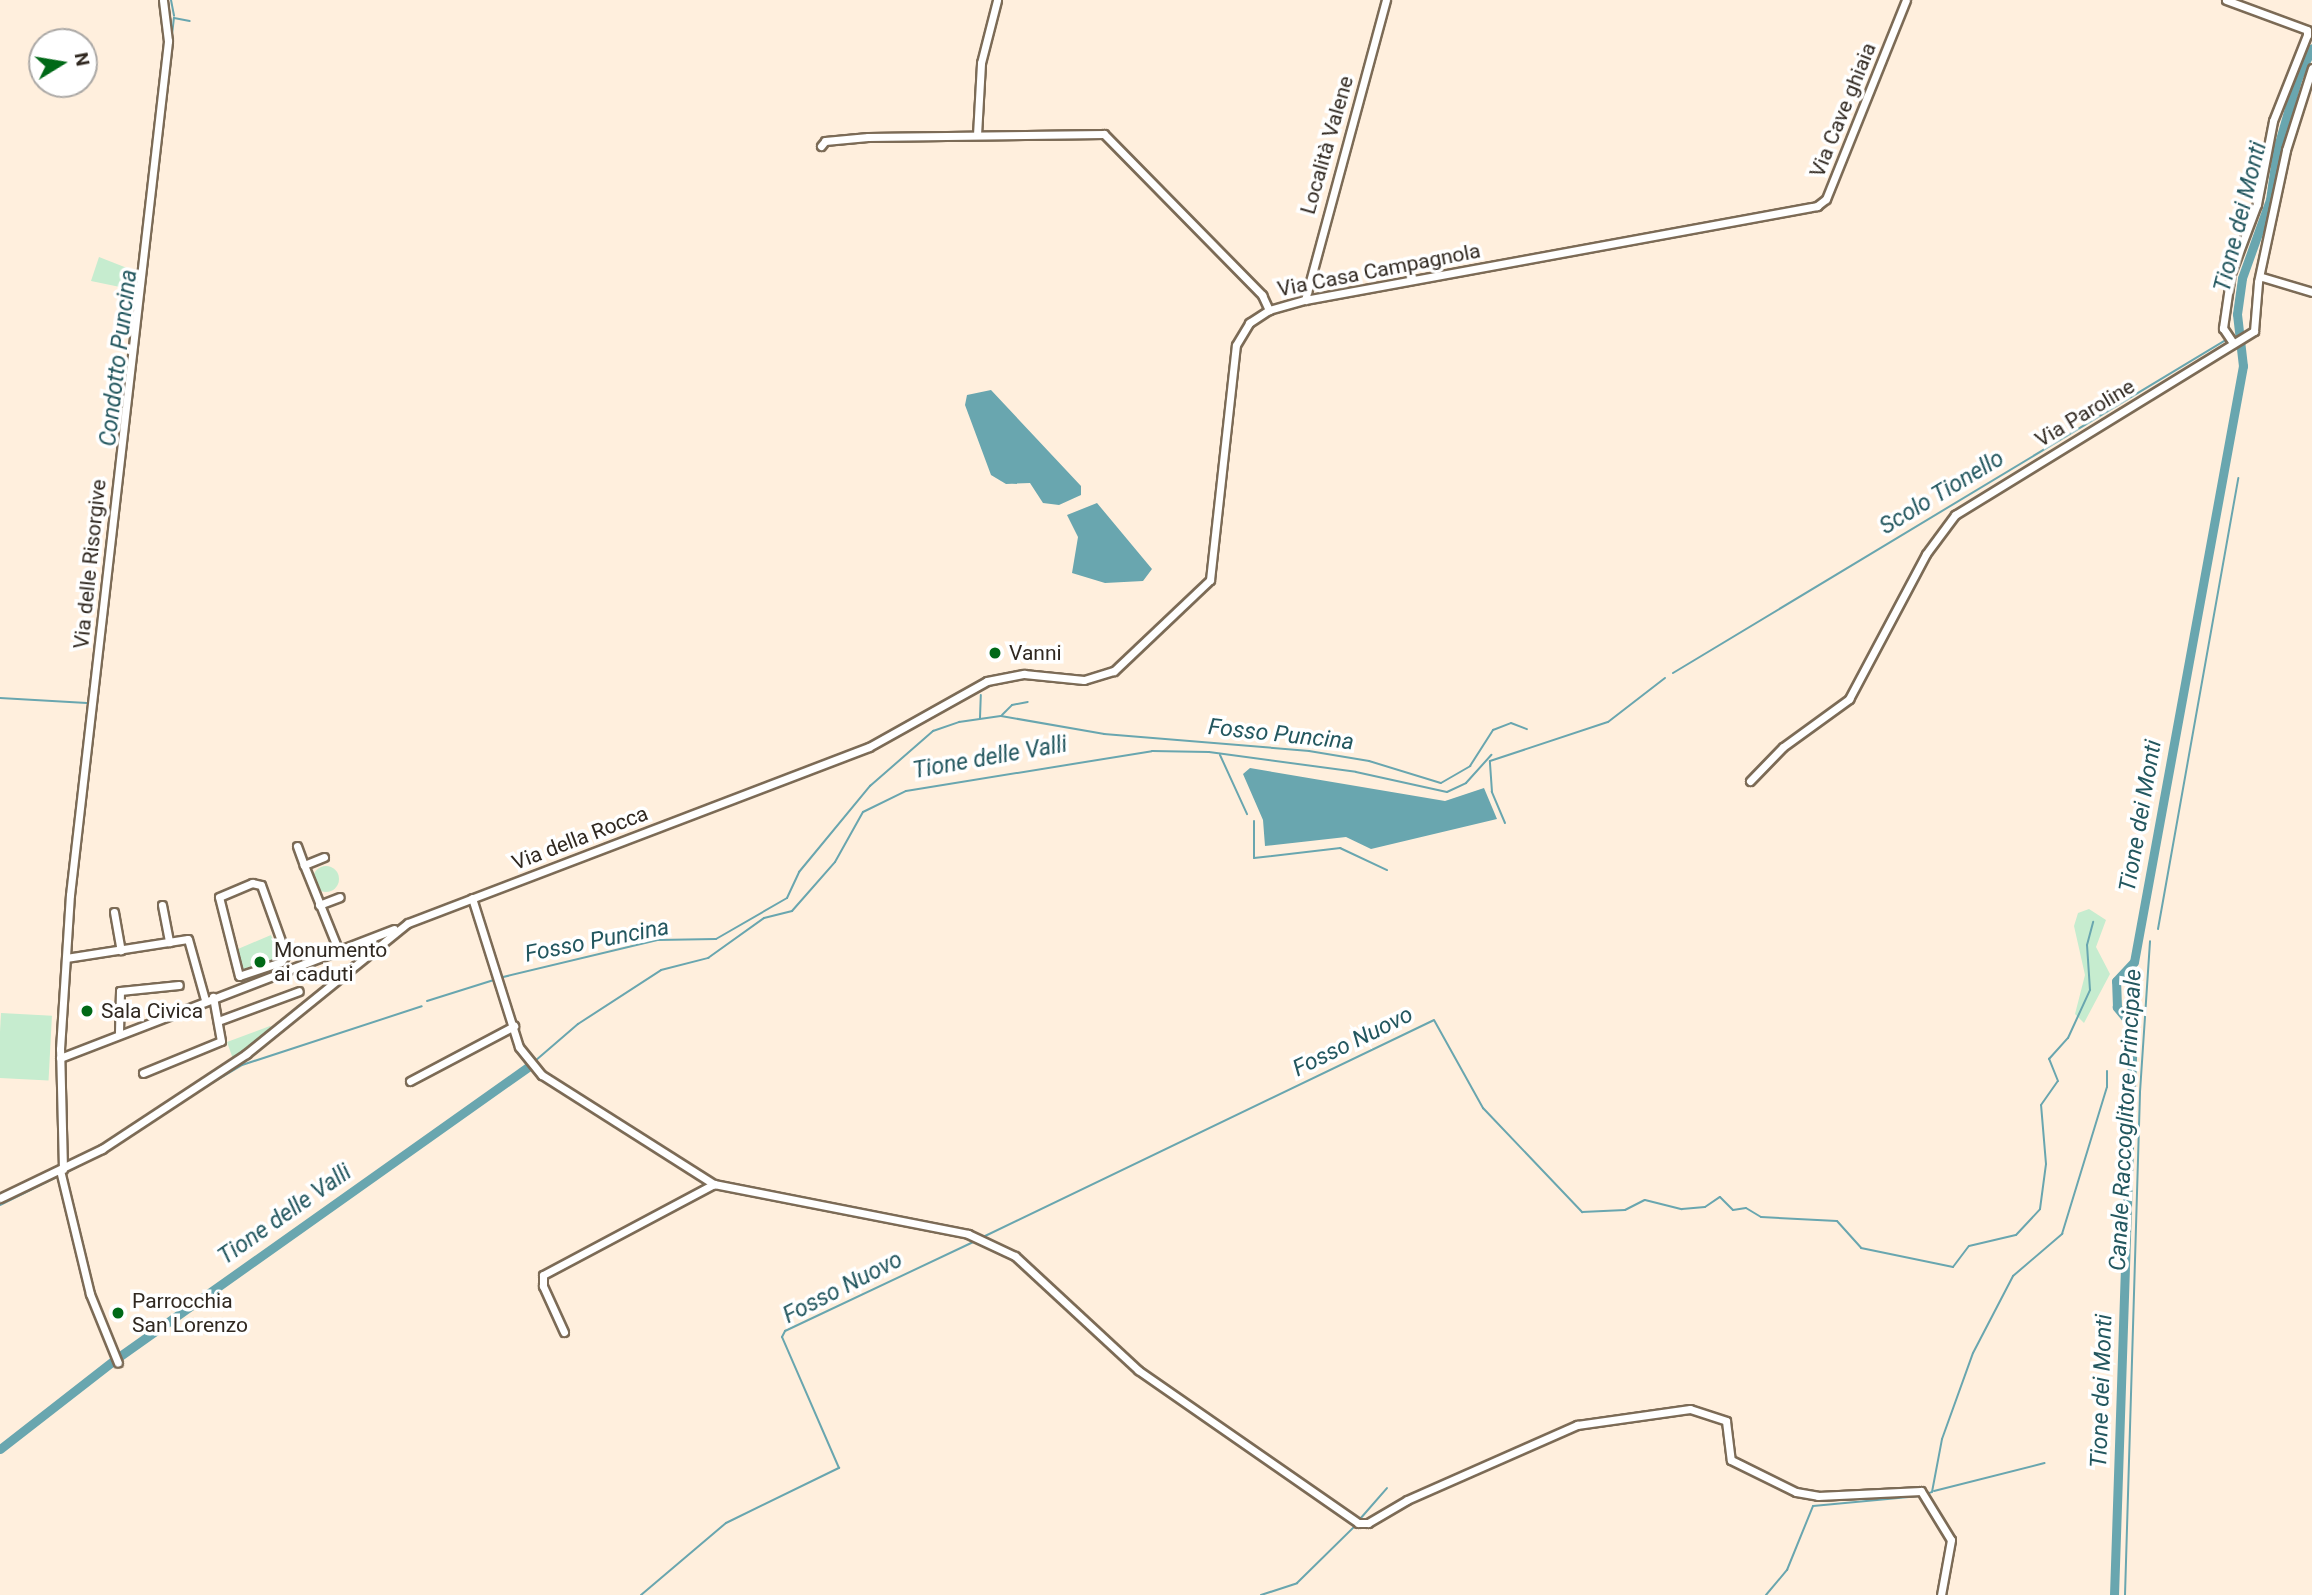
<!DOCTYPE html>
<html>
<head>
<meta charset="utf-8">
<style>
	body { margin:0 }
	#map { position:relative; width:2312px; height:1595px; overflow:hidden; background:#ffefdd; font-family:Roboto,sans-serif }
	div>[style] { position:absolute }
	[style*='--x'] { left:calc(var(--x)*1px); top:calc(var(--y)*1px); width:calc(var(--w)*1px); rotate:calc(var(--a)*1deg) }
	.green>* { inset:0; background:#c6eccf; transform-origin:0 0 }
	.round { border-radius:50% }
	.water>* { inset:0; background:#69a6af }
	.stream>* { height:2px; margin:-1px; padding:0 1px; transform-origin:1px; border-radius:1px; background:#69a6af }
	.river>* { height:9px; margin:-4.5px; padding:0 4.5px; transform-origin:4.5px; border-radius:4.5px; background:#69a6af }
	.roads { filter:drop-shadow(2px 0 #7c6b56) drop-shadow(-2px 0 #7c6b56) drop-shadow(0 2px #7c6b56) drop-shadow(0 -2px #7c6b56) }
	.minor>* { height:7px; margin:-3.5px; padding:0 3.5px; transform-origin:3.5px; border-radius:3.5px; background:#fff }
	.dots>* { width:19px; height:19px; translate:-50% -50%; box-sizing:border-box; border:4px solid #fff; border-radius:50% }
	span { translate:-50% -50%; white-space:nowrap; text-align:center; line-height:1.15; -webkit-text-stroke:7px #fff; paint-order:stroke }
	.street-label { font-size:21px; color:#302820 }
	.poi-label { font-size:21px; color:#302820 }
	.left { translate:0 -50%; text-align:left }
	.water-label { font-size:23px; color:#23575f; font-style:italic }
	.north { position:absolute; left:28px; top:28px; width:70px; height:70px; box-sizing:border-box; background:#fff; border:2px solid #aca9a6; border-radius:50%; rotate:79deg; font-size:19px; font-weight:700; line-height:28px; text-align:center; color:#302820 }
	.north::after { content:''; display:block; margin:auto; width:24px; height:32px; background:#006917; clip-path:polygon(50% 0,100% 100%,50% 72%,0 100%) }
</style>
</head>
<body>
<div id="map">
	<div class="green">
		<div style="clip-path:polygon(99px 257px,127px 268px,120px 287px,91px 281px)"></div>
		<div class="round" style="left:313px;top:866px;width:26px;height:26px"></div>
		<div style="clip-path:polygon(2089px 909px,2106px 920px,2096px 947px,2110px 974px,2084px 1023px,2075px 1014px,2085px 975px,2074px 926px,2078px 913px)"></div>
		<div style="left:271px;top:935px;width:25px;height:39px;rotate:67deg"></div>
		<div style="left:1px;top:1013px;width:51px;height:65px;rotate:3deg"></div>
		<div style="clip-path:polygon(270px 1026px,272px 1028px,233px 1059px,227px 1042px)"></div>
	</div>
	<div class="water">
		<div style="clip-path:polygon(991px 390px,1081px 486px,1081px 495px,1059px 505px,1043px 503px,1030px 483px,1006px 484px,991px 475px,965px 405px,967px 395px)"></div>
		<div style="clip-path:polygon(1097px 503px,1152px 569px,1143px 581px,1105px 583px,1072px 573px,1078px 537px,1067px 515px)"></div>
		<div style="clip-path:polygon(1250px 768px,1445px 801px,1484px 788px,1497px 819px,1371px 849px,1346px 837px,1265px 846px,1263px 820px,1243px 774px)"></div>
	</div>
	<div class="stream">
		<div style="--x:171;--y:0;--w:16;--a:79"></div>
		<div style="--x:160;--y:140;--w:123;--a:-83.5"></div>
		<div style="--x:174;--y:18;--w:16;--a:11"></div>
		<div style="--x:125;--y:442;--w:131;--a:-83.4"></div>
		<div style="--x:1673;--y:673;--w:646;--a:-31.06"></div>
		<div style="--x:0;--y:698;--w:87;--a:3.3"></div>
		<div style="--x:96;--y:702;--w:154;--a:-83.7"></div>
		<div style="--x:1002;--y:715;--w:14;--a:-45"></div>
		<div style="--x:1012;--y:705;--w:16;--a:-11"></div>
		<div style="--x:980;--y:718;--w:23;--a:-88"></div>
		<div style="--x:1220;--y:755;--w:65;--a:65.4"></div>
		<div style="--x:1254;--y:821;--w:37;--a:90"></div>
		<div style="--x:1254;--y:858;--w:87;--a:-6.6"></div>
		<div style="--x:1340;--y:848;--w:52;--a:25.1"></div>
		<div style="--x:1505;--y:823;--w:34;--a:-113"></div>
		<div style="--x:1492;--y:792;--w:31;--a:-94"></div>
		<div style="--x:1490;--y:761;--w:124;--a:-18.3"></div>
		<div style="--x:1608;--y:722;--w:72;--a:-37.7"></div>
		<div style="--x:2158;--y:929;--w:458;--a:-79.9"></div>
		<div style="--x:499;--y:978;--w:163;--a:-13.5"></div>
		<div style="--x:657;--y:940;--w:59;--a:-1"></div>
		<div style="--x:716;--y:939;--w:82;--a:-30"></div>
		<div style="--x:787;--y:898;--w:29;--a:-65"></div>
		<div style="--x:799;--y:872;--w:112;--a:-50.5"></div>
		<div style="--x:870;--y:786;--w:84;--a:-41.1"></div>
		<div style="--x:933;--y:731;--w:28;--a:-19"></div>
		<div style="--x:959;--y:722;--w:42;--a:-8.1"></div>
		<div style="--x:1001;--y:716;--w:105;--a:9.9"></div>
		<div style="--x:1104;--y:734;--w:206;--a:4.7"></div>
		<div style="--x:1309;--y:751;--w:61;--a:9.5"></div>
		<div style="--x:1369;--y:761;--w:75;--a:17"></div>
		<div style="--x:1441;--y:783;--w:34;--a:-30"></div>
		<div style="--x:1470;--y:766;--w:43;--a:-57.4"></div>
		<div style="--x:1493;--y:730;--w:19;--a:-21"></div>
		<div style="--x:1511;--y:723;--w:17;--a:21"></div>
		<div style="--x:427;--y:1001;--w:70;--a:-17.4"></div>
		<div style="--x:535;--y:1061;--w:57;--a:-40.7"></div>
		<div style="--x:578;--y:1024;--w:99;--a:-33"></div>
		<div style="--x:661;--y:970;--w:49;--a:-14.3"></div>
		<div style="--x:708;--y:958;--w:69;--a:-35.5"></div>
		<div style="--x:764;--y:918;--w:29;--a:-14"></div>
		<div style="--x:792;--y:911;--w:65;--a:-48.7"></div>
		<div style="--x:835;--y:862;--w:57;--a:-60.8"></div>
		<div style="--x:863;--y:812;--w:48;--a:-26"></div>
		<div style="--x:906;--y:791;--w:249;--a:-9.2"></div>
		<div style="--x:1152;--y:751;--w:57;--a:1"></div>
		<div style="--x:1209;--y:752;--w:148;--a:7.7"></div>
		<div style="--x:1356;--y:772;--w:93;--a:12.4"></div>
		<div style="--x:1447;--y:792;--w:21;--a:-25"></div>
		<div style="--x:1466;--y:783;--w:38;--a:-48"></div>
		<div style="--x:165;--y:1111;--w:90;--a:-30.9"></div>
		<div style="--x:242;--y:1065;--w:189;--a:-18.1"></div>
		<div style="--x:113;--y:1146;--w:22;--a:-34"></div>
		<div style="--x:64;--y:1174;--w:43;--a:-28.9"></div>
		<div style="--x:0;--y:1205;--w:66;--a:-26.2"></div>
		<div style="--x:983;--y:1237;--w:500;--a:-25.69"></div>
		<div style="--x:1434;--y:1020;--w:101;--a:60.9"></div>
		<div style="--x:1483;--y:1108;--w:144;--a:46.4"></div>
		<div style="--x:1582;--y:1212;--w:43;--a:-2.7"></div>
		<div style="--x:1625;--y:1210;--w:22;--a:-27"></div>
		<div style="--x:1645;--y:1200;--w:38;--a:14"></div>
		<div style="--x:1682;--y:1209;--w:23;--a:-5"></div>
		<div style="--x:1705;--y:1207;--w:18;--a:-34"></div>
		<div style="--x:1720;--y:1197;--w:18;--a:45"></div>
		<div style="--x:1733;--y:1210;--w:13;--a:-9"></div>
		<div style="--x:1746;--y:1208;--w:17;--a:31"></div>
		<div style="--x:1761;--y:1217;--w:76;--a:3"></div>
		<div style="--x:1837;--y:1221;--w:36;--a:48"></div>
		<div style="--x:1861;--y:1248;--w:94;--a:11.7"></div>
		<div style="--x:1953;--y:1267;--w:26;--a:-53"></div>
		<div style="--x:1969;--y:1246;--w:48;--a:-13.2"></div>
		<div style="--x:2016;--y:1235;--w:35;--a:-47"></div>
		<div style="--x:2040;--y:1209;--w:45;--a:-82.4"></div>
		<div style="--x:2046;--y:1164;--w:59;--a:-94.8"></div>
		<div style="--x:2041;--y:1105;--w:29;--a:-55"></div>
		<div style="--x:2058;--y:1081;--w:24;--a:-112"></div>
		<div style="--x:2049;--y:1059;--w:28;--a:-48"></div>
		<div style="--x:2068;--y:1038;--w:53;--a:-65.4"></div>
		<div style="--x:2090;--y:990;--w:45;--a:-93.8"></div>
		<div style="--x:2087;--y:945;--w:24;--a:-75"></div>
		<div style="--x:1934;--y:1491;--w:114;--a:-14.2"></div>
		<div style="--x:1926;--y:1494;--w:6;--a:-18"></div>
		<div style="--x:1932;--y:1492;--w:54;--a:-79.3"></div>
		<div style="--x:1942;--y:1439;--w:91;--a:-70.2"></div>
		<div style="--x:1973;--y:1353;--w:87;--a:-62.5"></div>
		<div style="--x:2013;--y:1276;--w:65;--a:-40.6"></div>
		<div style="--x:2062;--y:1234;--w:154;--a:-73"></div>
		<div style="--x:2107;--y:1087;--w:16;--a:-90"></div>
		<div style="--x:1360;--y:1519;--w:41;--a:-48.9"></div>
		<div style="--x:641;--y:1595;--w:111;--a:-40.3"></div>
		<div style="--x:726;--y:1523;--w:126;--a:-26"></div>
		<div style="--x:839;--y:1468;--w:143;--a:-113.5"></div>
		<div style="--x:782;--y:1337;--w:7;--a:-63"></div>
		<div style="--x:785;--y:1331;--w:210;--a:-25.3"></div>
		<div style="--x:1261;--y:1595;--w:38;--a:-18"></div>
		<div style="--x:1297;--y:1583;--w:84;--a:-44.5"></div>
		<div style="--x:1766;--y:1595;--w:33;--a:-50"></div>
		<div style="--x:1787;--y:1570;--w:69;--a:-67.9"></div>
		<div style="--x:1813;--y:1506;--w:107;--a:-5.3"></div>
		<div style="--x:2125;--y:1595;--w:503;--a:-88.29"></div>
		<div style="--x:2140;--y:1092;--w:151;--a:-86.2"></div>
	</div>
	<div class="river">
		<div style="--x:0;--y:1449;--w:143;--a:-37.9"></div>
		<div style="--x:113;--y:1361;--w:509;--a:-35.32"></div>
		<div style="--x:2114;--y:1595;--w:568;--a:-88.08"></div>
		<div style="--x:2133;--y:1027;--w:26;--a:-129"></div>
		<div style="--x:2117;--y:1007;--w:26;--a:-92"></div>
		<div style="--x:2116;--y:981;--w:26;--a:-47"></div>
		<div style="--x:2134;--y:962;--w:606;--a:-79.64"></div>
		<div style="--x:2243;--y:366;--w:52;--a:-96.6"></div>
		<div style="--x:2237;--y:314;--w:36;--a:-82"></div>
		<div style="--x:2242;--y:278;--w:83;--a:-70.3"></div>
		<div style="--x:2270;--y:200;--w:50;--a:-82"></div>
		<div style="--x:2277;--y:150;--w:76;--a:-74"></div>
		<div style="--x:2298;--y:77;--w:32;--a:-64"></div>
	</div>
	<div class="roads">
		<div class="minor">
			<div style="--x:2226;--y:0;--w:86;--a:20.3"></div>
			<div style="--x:2307;--y:30;--w:5;--a:90"></div>
			<div style="--x:2307;--y:35;--w:92;--a:111.6"></div>
			<div style="--x:2273;--y:121;--w:85;--a:100.9"></div>
			<div style="--x:2257;--y:204;--w:74;--a:110.6"></div>
			<div style="--x:2231;--y:273;--w:56;--a:98.3"></div>
			<div style="--x:2223;--y:328;--w:18;--a:56"></div>
			<div style="--x:977;--y:135;--w:72;--a:-86.8"></div>
			<div style="--x:981;--y:63;--w:65;--a:-75.7"></div>
			<div style="--x:821;--y:146;--w:6;--a:-51"></div>
			<div style="--x:825;--y:141;--w:43;--a:-5.3"></div>
			<div style="--x:868;--y:137;--w:236;--a:-0.7"></div>
			<div style="--x:1104;--y:134;--w:226;--a:45.5"></div>
			<div style="--x:1262;--y:295;--w:17;--a:65"></div>
			<div style="--x:2262;--y:277;--w:52;--a:16.7"></div>
			<div style="--x:1305;--y:300;--w:311;--a:-74.9"></div>
			<div style="--x:1750;--y:781;--w:47;--a:-45.9"></div>
			<div style="--x:1783;--y:747;--w:82;--a:-36"></div>
			<div style="--x:1849;--y:699;--w:164;--a:-62"></div>
			<div style="--x:1926;--y:554;--w:49;--a:-53.4"></div>
			<div style="--x:1955;--y:515;--w:351;--a:-31.6"></div>
			<div style="--x:2254;--y:331;--w:49;--a:-85.3"></div>
			<div style="--x:2258;--y:282;--w:135;--a:-78"></div>
			<div style="--x:2286;--y:150;--w:86;--a:-72.4"></div>
			<div style="--x:297;--y:846;--w:20;--a:70"></div>
			<div style="--x:324;--y:857;--w:22;--a:158"></div>
			<div style="--x:304;--y:865;--w:91;--a:68"></div>
			<div style="--x:252;--y:883;--w:9;--a:13"></div>
			<div style="--x:261;--y:885;--w:74;--a:70.3"></div>
			<div style="--x:286;--y:955;--w:9;--a:126"></div>
			<div style="--x:281;--y:962;--w:44;--a:161.6"></div>
			<div style="--x:239;--y:976;--w:81;--a:-104.2"></div>
			<div style="--x:219;--y:897;--w:36;--a:-23"></div>
			<div style="--x:472;--y:898;--w:156;--a:72.5"></div>
			<div style="--x:519;--y:1047;--w:36;--a:51"></div>
			<div style="--x:542;--y:1075;--w:204;--a:32.4"></div>
			<div style="--x:714;--y:1184;--w:259;--a:11.1"></div>
			<div style="--x:968;--y:1234;--w:52;--a:25.1"></div>
			<div style="--x:1015;--y:1256;--w:168;--a:42.8"></div>
			<div style="--x:1138;--y:1370;--w:268;--a:34.8"></div>
			<div style="--x:1358;--y:1523;--w:10;--a:0"></div>
			<div style="--x:1368;--y:1523;--w:45;--a:-30.5"></div>
			<div style="--x:1407;--y:1500;--w:186;--a:-23.8"></div>
			<div style="--x:1577;--y:1425;--w:114;--a:-8.1"></div>
			<div style="--x:1690;--y:1409;--w:38;--a:18"></div>
			<div style="--x:1726;--y:1421;--w:39;--a:83"></div>
			<div style="--x:1731;--y:1460;--w:72;--a:26.2"></div>
			<div style="--x:1796;--y:1492;--w:22;--a:10"></div>
			<div style="--x:1818;--y:1496;--w:103;--a:-2.8"></div>
			<div style="--x:1921;--y:1491;--w:57;--a:58.5"></div>
			<div style="--x:1951;--y:1540;--w:56;--a:100.3"></div>
			<div style="--x:162;--y:905;--w:38;--a:79"></div>
			<div style="--x:319;--y:905;--w:22;--a:-21"></div>
			<div style="--x:114;--y:912;--w:39;--a:80"></div>
			<div style="--x:345;--y:948;--w:23;--a:7"></div>
			<div style="--x:66;--y:958;--w:123;--a:-8.9"></div>
			<div style="--x:188;--y:939;--w:63;--a:74.4"></div>
			<div style="--x:218;--y:1021;--w:86;--a:-20.3"></div>
			<div style="--x:119;--y:1032;--w:41;--a:-88.6"></div>
			<div style="--x:120;--y:991;--w:59;--a:-5.8"></div>
			<div style="--x:60;--y:1058;--w:358;--a:-21.1"></div>
			<div style="--x:143;--y:1073;--w:84;--a:-22.3"></div>
			<div style="--x:221;--y:1041;--w:45;--a:-100.3"></div>
			<div style="--x:410;--y:1081;--w:118;--a:-27.9"></div>
			<div style="--x:63;--y:1169;--w:120;--a:-91.4"></div>
			<div style="--x:60;--y:1049;--w:154;--a:-86.3"></div>
			<div style="--x:70;--y:895;--w:860;--a:-83.45"></div>
			<div style="--x:168;--y:41;--w:41;--a:-97"></div>
			<div style="--x:60;--y:1170;--w:128;--a:76.4"></div>
			<div style="--x:90;--y:1294;--w:74;--a:67.9"></div>
			<div style="--x:0;--y:1198;--w:113;--a:-25.7"></div>
			<div style="--x:102;--y:1149;--w:173;--a:-33.4"></div>
			<div style="--x:246;--y:1054;--w:208;--a:-39"></div>
			<div style="--x:408;--y:923;--w:493;--a:-20.9"></div>
			<div style="--x:869;--y:747;--w:135;--a:-29.2"></div>
			<div style="--x:987;--y:681;--w:38;--a:-11"></div>
			<div style="--x:1024;--y:674;--w:60;--a:5.7"></div>
			<div style="--x:1084;--y:680;--w:31;--a:-17"></div>
			<div style="--x:1114;--y:671;--w:132;--a:-43.5"></div>
			<div style="--x:1210;--y:580;--w:236;--a:-83.7"></div>
			<div style="--x:1236;--y:345;--w:26;--a:-59"></div>
			<div style="--x:1249;--y:323;--w:24;--a:-33"></div>
			<div style="--x:1269;--y:310;--w:37;--a:-16"></div>
			<div style="--x:1305;--y:300;--w:521;--a:-10.4"></div>
			<div style="--x:1817;--y:206;--w:11;--a:-38"></div>
			<div style="--x:1826;--y:199;--w:214;--a:-68.1"></div>
			<div style="--x:564;--y:1332;--w:51;--a:-114.5"></div>
			<div style="--x:543;--y:1286;--w:11;--a:-90"></div>
			<div style="--x:543;--y:1275;--w:194;--a:-28"></div>
		</div>
	</div>
	<div class="dots">
		<div style="left:995px;top:653px;background:#006917"></div>
		<div style="left:260px;top:962px;background:#006917"></div>
		<div style="left:87px;top:1011px;background:#006917"></div>
		<div style="left:118px;top:1313px;background:#006917"></div>
	</div>
	<div class="street-label">
		<span style="left:1843px;top:110px;rotate:-68deg">Via Cave ghiaia</span>
		<span style="left:1327px;top:145px;rotate:-74deg">Località Valene</span>
		<span style="left:1379px;top:270px;rotate:-11deg">Via Casa Campagnola</span>
		<span style="left:2085px;top:413px;rotate:-31deg">Via Paroline</span>
		<span style="left:90px;top:564px;rotate:-84deg">Via delle Risorgive</span>
		<span style="left:580px;top:838px;rotate:-21deg">Via della Rocca</span>
	</div>
	<div class="poi-label">
		<span class="left" style="left:1009px;top:653px">Vanni</span>
		<span class="left" style="left:274px;top:962px">Monumento<br>ai caduti</span>
		<span class="left" style="left:101px;top:1011px">Sala Civica</span>
		<span class="left" style="left:132px;top:1313px">Parrocchia<br>San Lorenzo</span>
	</div>
	<div class="water-label">
		<span style="left:2241px;top:217px;rotate:-76deg">Tione dei Monti</span>
		<span style="left:119px;top:358px;rotate:-83deg">Condotto Puncina</span>
		<span style="left:1942px;top:493px;rotate:-31deg">Scolo Tionello</span>
		<span style="left:1281px;top:735px;rotate:6deg">Fosso Puncina</span>
		<span style="left:990px;top:758px;rotate:-10deg">Tione delle Valli</span>
		<span style="left:2141px;top:816px;rotate:-80deg">Tione dei Monti</span>
		<span style="left:597px;top:941px;rotate:-11deg">Fosso Puncina</span>
		<span style="left:1353px;top:1042px;rotate:-26deg">Fosso Nuovo</span>
		<span style="left:2126px;top:1120px;rotate:-87deg">Canale Raccoglitore Principale</span>
		<span style="left:285px;top:1215px;rotate:-35deg">Tione delle Valli</span>
		<span style="left:843px;top:1288px;rotate:-27deg">Fosso Nuovo</span>
		<span style="left:2102px;top:1391px;rotate:-88deg">Tione dei Monti</span>
	</div>
	<div class="north">N</div>
</div>
</body>
</html>
